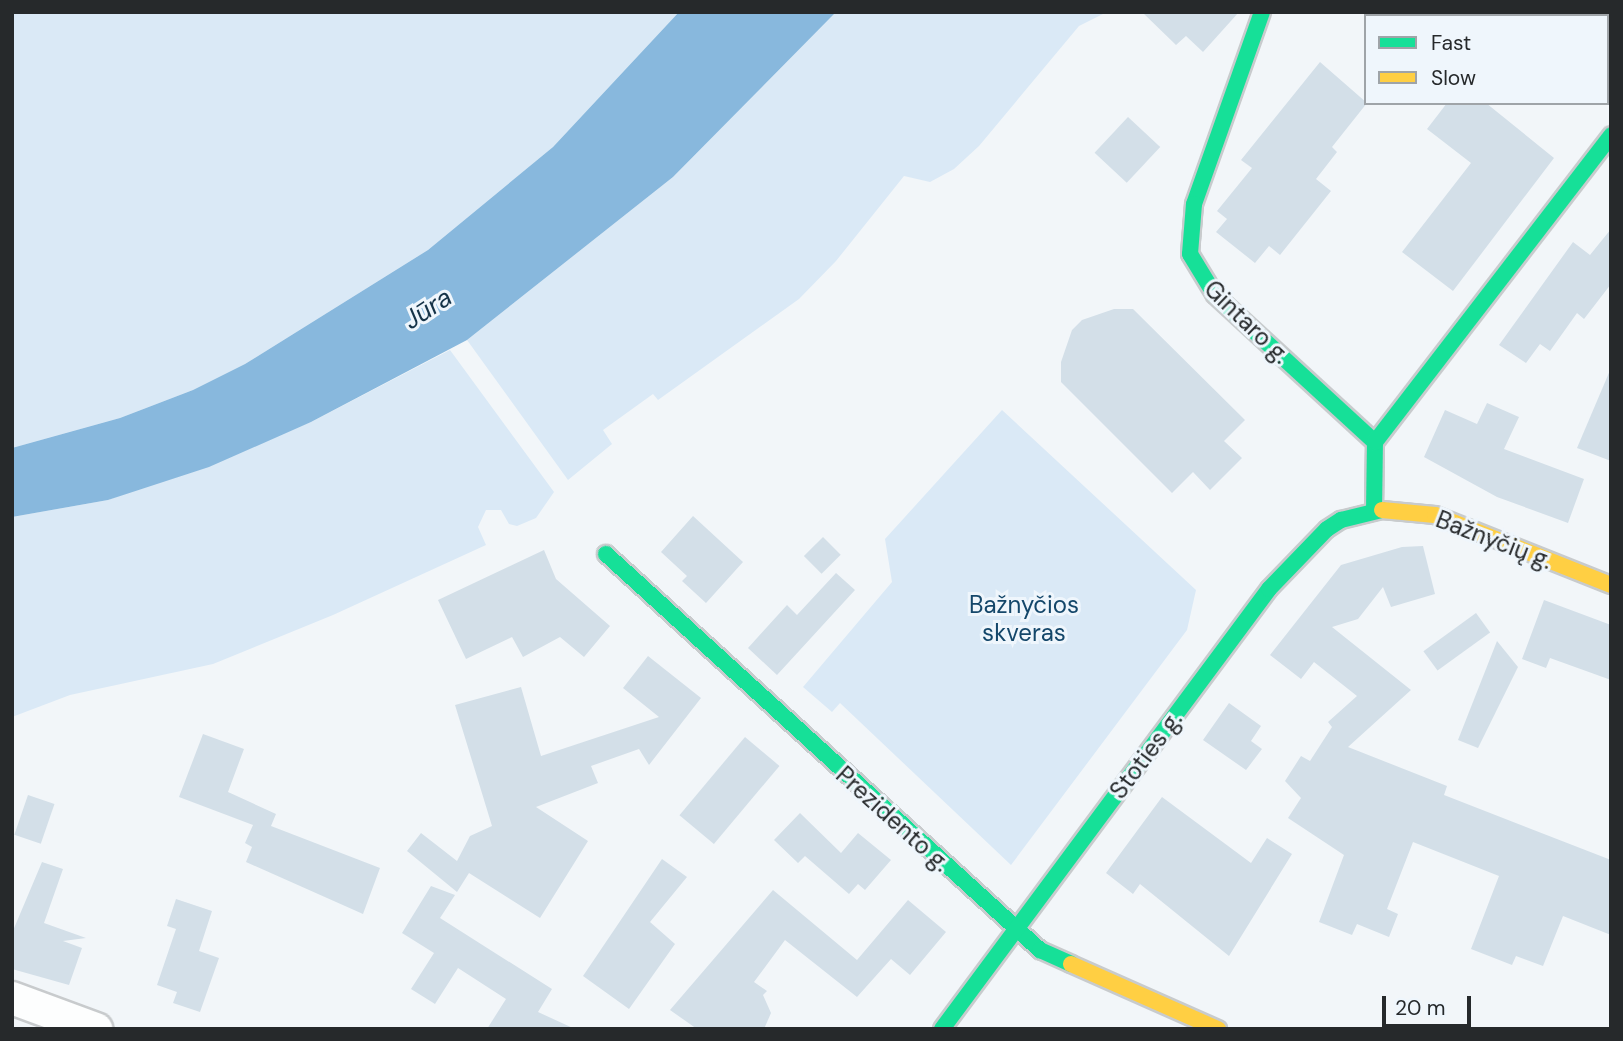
<!DOCTYPE html>
<html>
<head>
<meta charset="utf-8">
<style>
	body { margin:0 }
	#map { position:relative; width:1623px; height:1041px; overflow:hidden; background:#f2f6f9; font-family:"DM Sans",sans-serif }
	div>[style] { position:absolute }
	[style*='--x'] { left:calc(var(--x)*1px); top:calc(var(--y)*1px); width:calc(var(--w)*1px); rotate:calc(var(--a)*1deg) }
	.green>* { inset:0; background:#dae9f6 }
	.water>* { inset:0; background:#88b8dd }
	.building>* { inset:0; background:#d3dfe8; transform-origin:0 0 }
	.roads { filter:drop-shadow(2px 0 #c8cbcd) drop-shadow(-2px 0 #c8cbcd) drop-shadow(0 2px #c8cbcd) drop-shadow(0 -2px #c8cbcd) }
	.street>* { height:32px; margin:-16px; padding:0 16px; transform-origin:16px; border-radius:16px; background:#fdfefe }
	.fast>* { height:16px; margin:-8px; padding:0 8px; transform-origin:8px; border-radius:8px; background:#16e098 }
	.slow>* { height:16px; margin:-8px; padding:0 8px; transform-origin:8px; border-radius:8px; background:#ffcf43 }
	span { translate:-50% -50%; white-space:nowrap; text-align:center; line-height:1.15; -webkit-text-stroke:6px #eff6fc; paint-order:stroke }
	.street-label { font-size:24px; color:#26292b }
	.park-label { font-size:24px; color:#14476a }
	.water-label { font-size:26px; color:#153348; font-style:italic }
	.frame { position:absolute; inset:0; border:14px solid #26292b; pointer-events:none }
	.legend { position:absolute; left:1364px; top:14px; width:245px; height:91px; box-sizing:border-box; background:#eff6fc; border:2px solid #9fa4a8; margin:0; padding:9px 12px; list-style:none; font-size:21px; color:#26292b }
	.legend li { display:flex; align-items:center; gap:14px; height:35px }
	.legend b { width:35px; border:2px solid #9fa4a8 }
	.scale { position:absolute; left:1382px; top:996px; width:89px; height:32px; box-sizing:border-box; border:4px solid #26292b; border-top:0; padding-left:9px; font-size:21px; line-height:24px; white-space:nowrap; color:#26292b; -webkit-text-stroke:5px #eff6fc; paint-order:stroke }
</style>
</head>
<body>
<div id="map">
	<div class="green">
		<div style="clip-path:polygon(12px 12px,679px 12px,553px 147px,428px 250px,245px 364px,193px 390px,120px 418px,12px 448px)"></div>
		<div style="clip-path:polygon(836px 12px,1107px 12px,1079px 26px,979px 146px,954px 169px,930px 182px,904px 176px,836px 261px,799px 299px,658px 400px,653px 394px,603px 430px,612px 444px,568px 480px,467px 340px,673px 177px)"></div>
		<div style="clip-path:polygon(450px 350px,554px 492px,536px 518px,517px 526px,509px 524px,501px 510px,486px 510px,478px 527px,486px 545px,333px 615px,213px 664px,70px 695px,12px 717px,12px 517px,108px 500px,311px 422px)"></div>
		<div style="clip-path:polygon(1002px 410px,1196px 590px,1187px 630px,1011px 865px,840px 703px,832px 712px,803px 687px,892px 582px,885px 539px)"></div>
	</div>
	<div class="water">
		<div style="clip-path:polygon(679px 12px,836px 12px,673px 177px,467px 340px,311px 422px,209px 467px,108px 500px,12px 517px,12px 448px,120px 418px,193px 390px,245px 364px,428px 250px,553px 147px)"></div>
	</div>
	<div class="building">
		<div style="clip-path:polygon(1142px 12px,1239px 12px,1203px 52px,1186px 36px,1176px 45px)"></div>
		<div style="clip-path:polygon(1320px 62px,1367px 103px,1332px 147px,1337px 152px,1316px 179px,1331px 191px,1280px 255px,1269px 246px,1255px 263px,1216px 232px,1227px 219px,1217px 211px,1252px 168px,1241px 160px)"></div>
		<div style="clip-path:polygon(1447px 103px,1486px 103px,1554px 158px,1453px 291px,1402px 252px,1471px 163px,1427px 129px)"></div>
		<div style="left:1128px;top:117px;width:44px;height:49px;rotate:43deg"></div>
		<div style="clip-path:polygon(1611px 229px,1611px 284px,1584px 319px,1577px 313px,1550px 351px,1540px 344px,1526px 363px,1499px 345px,1573px 242px,1590px 255px)"></div>
		<div style="clip-path:polygon(1114px 309px,1133px 309px,1245px 420px,1224px 441px,1242px 458px,1210px 490px,1193px 472px,1172px 493px,1061px 382px,1061px 362px,1072px 330px,1082px 320px)"></div>
		<div style="clip-path:polygon(1611px 368px,1611px 461px,1577px 448px)"></div>
		<div style="clip-path:polygon(1487px 403px,1519px 417px,1504px 449px,1584px 479px,1568px 523px,1497px 497px,1424px 457px,1445px 410px,1477px 424px)"></div>
		<div style="clip-path:polygon(693px 516px,743px 562px,706px 603px,682px 581px,687px 576px,661px 552px)"></div>
		<div style="left:823px;top:537px;width:25px;height:27px;rotate:45deg"></div>
		<div style="clip-path:polygon(1423px 546px,1435px 594px,1391px 607px,1383px 587px,1358px 619px,1332px 627px,1411px 690px,1348px 747px,1447px 786px,1444px 795px,1611px 860px,1611px 935px,1563px 916px,1543px 966px,1516px 956px,1512px 965px,1471px 949px,1499px 876px,1413px 842px,1387px 909px,1398px 914px,1389px 937px,1357px 924px,1352px 935px,1319px 922px,1344px 855px,1288px 818px,1301px 798px,1285px 781px,1301px 756px,1310px 761px,1332px 727px,1328px 722px,1357px 696px,1314px 662px,1301px 679px,1270px 655px,1341px 565px,1402px 547px)"></div>
		<div style="clip-path:polygon(544px 550px,556px 579px,610px 626px,584px 657px,560px 637px,523px 657px,512px 637px,466px 659px,438px 600px)"></div>
		<div style="clip-path:polygon(836px 573px,855px 590px,777px 675px,748px 648px,787px 605px,797px 615px)"></div>
		<div style="clip-path:polygon(1544px 600px,1611px 625px,1611px 680px,1550px 658px,1546px 668px,1522px 659px)"></div>
		<div style="left:1476px;top:613px;width:24px;height:65px;rotate:54deg"></div>
		<div style="clip-path:polygon(1497px 641px,1518px 667px,1478px 748px,1458px 740px)"></div>
		<div style="clip-path:polygon(648px 656px,701px 698px,649px 765px,639px 749px,591px 766px,598px 783px,536px 807px,588px 841px,540px 918px,469px 873px,457px 892px,407px 851px,421px 833px,457px 861px,470px 836px,492px 826px,455px 705px,521px 687px,541px 756px,659px 717px,623px 688px)"></div>
		<div style="clip-path:polygon(1229px 703px,1261px 726px,1251px 741px,1262px 749px,1246px 770px,1203px 740px)"></div>
		<div style="clip-path:polygon(203px 734px,244px 749px,228px 792px,276px 814px,271px 826px,380px 868px,363px 914px,246px 862px,252px 847px,245px 843px,253px 825px,179px 797px)"></div>
		<div style="left:745px;top:737px;width:45px;height:102px;rotate:40deg"></div>
		<div style="left:28px;top:795px;width:28px;height:42px;rotate:19deg"></div>
		<div style="clip-path:polygon(1162px 797px,1251px 863px,1267px 838px,1292px 854px,1229px 956px,1140px 884px,1133px 894px,1106px 873px)"></div>
		<div style="clip-path:polygon(800px 813px,841px 853px,858px 833px,891px 860px,865px 890px,858px 884px,849px 894px,805px 856px,798px 863px,774px 840px)"></div>
		<div style="clip-path:polygon(662px 859px,687px 877px,650px 922px,675px 944px,629px 1009px,583px 976px)"></div>
		<div style="clip-path:polygon(42px 862px,63px 869px,44px 923px,86px 938px,63px 941px,82px 948px,69px 985px,12px 969px,12px 933px)"></div>
		<div style="clip-path:polygon(431px 886px,455px 895px,440px 918px,552px 989px,538px 1012px,575px 1029px,487px 1029px,506px 999px,458px 968px,435px 1004px,411px 989px,434px 953px,402px 933px)"></div>
		<div style="clip-path:polygon(773px 890px,857px 960px,908px 900px,946px 932px,910px 975px,891px 959px,857px 997px,785px 940px,754px 982px,767px 991px,763px 995px,771px 1013px,764px 1029px,697px 1029px,670px 1010px)"></div>
		<div style="clip-path:polygon(176px 899px,212px 911px,199px 951px,219px 958px,200px 1012px,173px 1003px,177px 992px,157px 985px,176px 929px,167px 926px)"></div>
	</div>
	<div class="roads">
		<div class="street">
			<div style="--x:1600;--y:12;--w:6;--a:39"></div>
			<div style="--x:12;--y:998;--w:90;--a:20.3"></div>
		</div>
		<div class="fast">
			<div style="--x:1262;--y:12;--w:204;--a:109.5"></div>
			<div style="--x:1194;--y:204;--w:50;--a:94.6"></div>
			<div style="--x:1190;--y:254;--w:48;--a:58.6"></div>
			<div style="--x:1215;--y:295;--w:217;--a:42.6"></div>
			<div style="--x:1374;--y:511;--w:69;--a:-89.2"></div>
			<div style="--x:1375;--y:442;--w:387;--a:-52.4"></div>
			<div style="--x:606;--y:554;--w:588;--a:42.38"></div>
			<div style="--x:1040;--y:950;--w:34;--a:24"></div>
			<div style="--x:942;--y:1029;--w:548;--a:-53.38"></div>
			<div style="--x:1269;--y:589;--w:83;--a:-46"></div>
			<div style="--x:1327;--y:529;--w:17;--a:-33"></div>
			<div style="--x:1341;--y:520;--w:42;--a:-13.7"></div>
		</div>
		<div class="slow">
			<div style="--x:1382;--y:510;--w:53;--a:5.4"></div>
			<div style="--x:1435;--y:515;--w:189;--a:21.7"></div>
			<div style="--x:1071;--y:964;--w:161;--a:23.9"></div>
		</div>
	</div>
	<div class="street-label">
		<span style="left:1247px;top:322px;rotate:44deg">Gintaro g.</span>
		<span style="left:1494px;top:540px;rotate:21deg">Bažnyčių g.</span>
		<span style="left:1146px;top:755px;rotate:-53deg">Stoties g.</span>
		<span style="left:893px;top:819px;rotate:42deg">Prezidento g.</span>
	</div>
	<div class="park-label">
		<span style="left:1024px;top:619px">Bažnyčios<br>skveras</span>
	</div>
	<div class="water-label">
		<span style="left:428px;top:309px;rotate:-33deg">Jūra</span>
	</div>
	<div class="frame"></div>
	<ul class="legend">
	<li><b style="height:9px;background:#16e098"></b>Fast</li>
	<li><b style="height:9px;background:#ffcf43"></b>Slow</li>
	</ul>
	<div class="scale">20 m</div>
</div>
</body>
</html>
